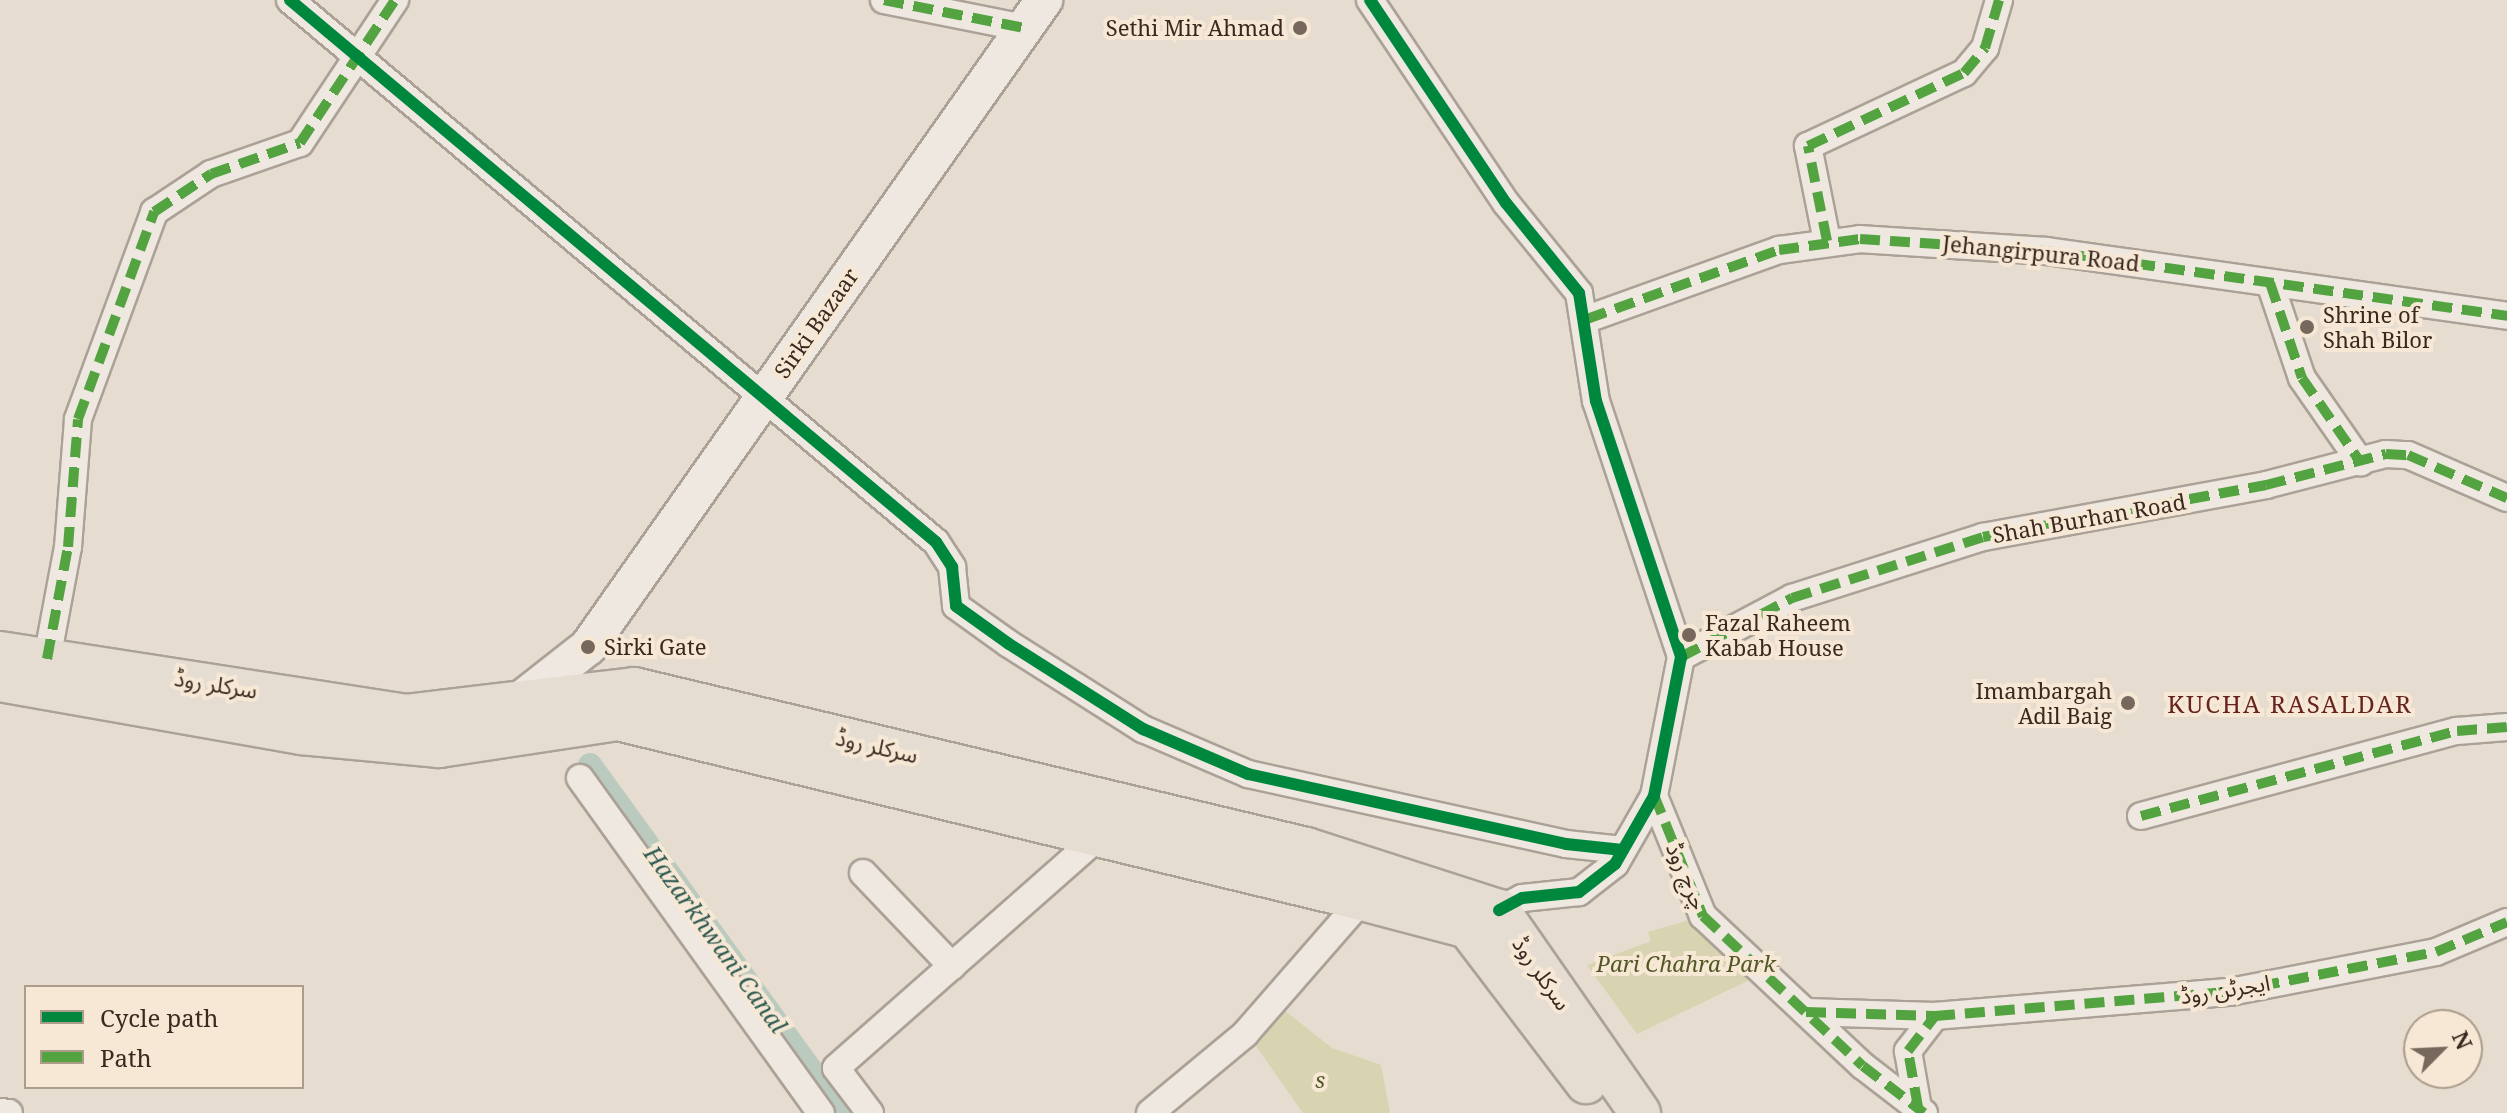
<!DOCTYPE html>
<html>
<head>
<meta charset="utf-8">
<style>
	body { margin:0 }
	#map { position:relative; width:2507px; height:1113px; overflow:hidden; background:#e6dccf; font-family:"Noto Serif","Noto Sans Arabic",serif }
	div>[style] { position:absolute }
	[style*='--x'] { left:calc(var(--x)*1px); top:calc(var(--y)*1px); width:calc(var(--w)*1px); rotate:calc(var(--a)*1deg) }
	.green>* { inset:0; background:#d8d4b1 }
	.canal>* { height:24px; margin:-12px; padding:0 12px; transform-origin:12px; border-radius:12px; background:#bacabe }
	.roads { filter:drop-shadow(2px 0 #aba197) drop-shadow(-2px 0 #aba197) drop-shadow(0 2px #aba197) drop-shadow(0 -2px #aba197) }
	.minor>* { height:26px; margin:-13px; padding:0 13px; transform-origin:13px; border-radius:13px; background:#eee8e0 }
	.secondary>* { height:36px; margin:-18px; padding:0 18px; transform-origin:18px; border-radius:18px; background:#eee8e0 }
	.primary>* { height:40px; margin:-20px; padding:0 20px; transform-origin:20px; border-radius:20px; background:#e5ddd2 }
	.quiet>* { height:10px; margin-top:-5px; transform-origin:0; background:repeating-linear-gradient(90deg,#54a341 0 20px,transparent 0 30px) }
	.cycleway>* { height:12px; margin:-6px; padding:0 6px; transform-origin:6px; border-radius:6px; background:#00873e }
	.dots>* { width:22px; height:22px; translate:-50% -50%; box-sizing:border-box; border:4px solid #f6e8d5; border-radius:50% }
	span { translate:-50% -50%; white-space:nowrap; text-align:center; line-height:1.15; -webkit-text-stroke:8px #f6e8d5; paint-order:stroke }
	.poi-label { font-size:22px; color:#3a291f }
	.right { translate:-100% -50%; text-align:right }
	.left { translate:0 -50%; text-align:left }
	.street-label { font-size:22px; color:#3a291f }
	.park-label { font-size:22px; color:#515725; font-style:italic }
	.neighbourhood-label { font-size:24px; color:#67241e; letter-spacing:2px }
	.water-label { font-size:24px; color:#2e5a52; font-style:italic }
	.legend { position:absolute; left:24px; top:985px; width:280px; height:104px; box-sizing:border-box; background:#f6e8d5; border:2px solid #ab9c8c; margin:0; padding:10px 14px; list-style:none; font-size:24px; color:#3a291f }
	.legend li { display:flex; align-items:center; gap:16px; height:40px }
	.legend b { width:40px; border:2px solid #ab9c8c }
	.north { position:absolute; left:2403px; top:1009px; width:80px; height:80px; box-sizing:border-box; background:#f6e8d5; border:2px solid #ab9c8c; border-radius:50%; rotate:66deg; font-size:22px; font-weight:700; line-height:32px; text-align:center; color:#3a291f }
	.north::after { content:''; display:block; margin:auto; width:28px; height:36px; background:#76685d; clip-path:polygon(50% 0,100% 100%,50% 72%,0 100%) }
</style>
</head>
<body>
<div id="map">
	<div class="green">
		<div style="clip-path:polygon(1703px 916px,1764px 973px,1637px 1034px,1587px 965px,1651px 941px,1648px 932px)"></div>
		<div style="clip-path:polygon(1284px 1010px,1332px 1048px,1381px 1065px,1390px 1113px,1303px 1113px,1256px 1046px)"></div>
	</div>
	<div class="canal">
		<div style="--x:590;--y:765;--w:430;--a:54.1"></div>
	</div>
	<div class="roads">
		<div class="minor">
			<div style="--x:290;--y:0;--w:843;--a:40"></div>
			<div style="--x:936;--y:542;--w:30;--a:57"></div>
			<div style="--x:952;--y:567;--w:39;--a:84"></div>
			<div style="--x:956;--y:606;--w:65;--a:35.6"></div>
			<div style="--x:1009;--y:644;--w:159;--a:32.4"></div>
			<div style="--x:1143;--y:729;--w:114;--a:23.2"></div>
			<div style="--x:1248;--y:774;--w:326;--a:12.4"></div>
			<div style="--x:1566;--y:844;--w:57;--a:6"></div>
			<div style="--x:884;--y:0;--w:143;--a:11.3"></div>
			<div style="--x:1370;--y:0;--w:244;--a:56.2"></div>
			<div style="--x:1506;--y:203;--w:116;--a:51"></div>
			<div style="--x:1579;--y:293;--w:109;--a:81.1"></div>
			<div style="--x:1596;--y:401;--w:270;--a:71.6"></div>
			<div style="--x:1681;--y:657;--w:142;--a:101"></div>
			<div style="--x:1654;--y:796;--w:78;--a:119.8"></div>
			<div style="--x:1615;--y:864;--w:46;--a:142.1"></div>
			<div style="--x:1579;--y:892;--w:57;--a:174"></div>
			<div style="--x:1522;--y:898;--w:26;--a:152"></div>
			<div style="--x:1827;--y:241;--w:97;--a:-101.3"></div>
			<div style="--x:1808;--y:146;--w:172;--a:-25.1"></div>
			<div style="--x:1964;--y:73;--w:33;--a:-50"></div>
			<div style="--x:1985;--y:48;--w:50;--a:-73.7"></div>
			<div style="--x:2270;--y:283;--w:100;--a:71.4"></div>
			<div style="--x:2302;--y:378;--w:103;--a:55.2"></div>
			<div style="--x:1587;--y:319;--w:204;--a:-19.8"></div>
			<div style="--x:1779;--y:250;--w:82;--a:-7.7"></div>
			<div style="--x:1860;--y:239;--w:186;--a:3.7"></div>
			<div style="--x:2046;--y:251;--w:466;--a:8"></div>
			<div style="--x:1681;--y:657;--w:126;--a:-28"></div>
			<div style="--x:1792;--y:598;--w:201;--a:-17.7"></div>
			<div style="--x:1983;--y:537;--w:288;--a:-10.4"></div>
			<div style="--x:2266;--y:485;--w:124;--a:-14.5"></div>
			<div style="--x:2386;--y:454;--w:22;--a:3"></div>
			<div style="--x:2408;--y:455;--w:108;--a:23.5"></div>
			<div style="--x:47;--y:659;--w:114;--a:-79.4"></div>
			<div style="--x:68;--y:547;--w:128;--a:-85.5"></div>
			<div style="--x:78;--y:419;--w:221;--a:-69.8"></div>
			<div style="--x:154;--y:212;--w:69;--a:-33.7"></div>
			<div style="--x:211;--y:174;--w:94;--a:-19.2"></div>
			<div style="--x:300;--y:143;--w:172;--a:-56.4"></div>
			<div style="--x:580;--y:778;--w:413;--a:54.3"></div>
			<div style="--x:1654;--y:796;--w:130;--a:67.8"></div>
			<div style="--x:1703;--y:916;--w:219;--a:43.2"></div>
			<div style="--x:1863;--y:1066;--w:77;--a:37.6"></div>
			<div style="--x:2141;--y:816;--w:327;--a:-15.1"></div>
			<div style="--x:2457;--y:731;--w:50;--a:-4.6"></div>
			<div style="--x:863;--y:873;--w:129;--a:46.3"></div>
			<div style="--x:1806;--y:1012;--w:129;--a:1.8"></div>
			<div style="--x:1935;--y:1016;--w:296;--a:-4.7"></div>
			<div style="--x:2230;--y:992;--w:210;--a:-11"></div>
			<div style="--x:2436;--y:952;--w:77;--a:-22.9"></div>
			<div style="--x:1918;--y:1108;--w:58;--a:-100"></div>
			<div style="--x:1908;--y:1051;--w:44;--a:-52.4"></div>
			<div style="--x:0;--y:1112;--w:9;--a:6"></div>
			<div style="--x:870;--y:1113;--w:56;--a:-127.1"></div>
			<div style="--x:836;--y:1068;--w:352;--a:-41.4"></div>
			<div style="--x:1150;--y:1113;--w:124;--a:-39.7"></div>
			<div style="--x:1245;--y:1034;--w:178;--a:-48.9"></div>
		</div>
		<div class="secondary">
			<div style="--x:514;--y:705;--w:94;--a:-38.1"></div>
			<div style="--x:588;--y:647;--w:792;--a:-54.82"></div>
		</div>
		<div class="primary">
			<div style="--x:0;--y:652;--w:410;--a:8.8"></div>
			<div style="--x:405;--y:715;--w:231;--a:-6.7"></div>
			<div style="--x:634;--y:688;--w:691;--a:13.39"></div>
			<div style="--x:1306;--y:848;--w:203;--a:17.8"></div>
			<div style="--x:1499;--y:910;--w:247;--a:55.2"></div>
			<div style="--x:0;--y:681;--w:306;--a:10"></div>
			<div style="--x:301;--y:734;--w:139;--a:5.4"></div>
			<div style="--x:439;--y:747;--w:181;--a:-8.6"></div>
			<div style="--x:618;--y:720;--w:765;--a:13.6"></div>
			<div style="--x:1362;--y:900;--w:110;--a:14.8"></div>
			<div style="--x:1468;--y:928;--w:195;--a:52.7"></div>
		</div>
	</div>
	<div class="quiet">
		<div style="--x:884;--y:0;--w:143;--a:11.3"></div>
		<div style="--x:1827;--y:241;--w:97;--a:-101.3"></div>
		<div style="--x:1808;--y:146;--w:172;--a:-25.1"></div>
		<div style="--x:1964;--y:73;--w:33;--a:-50"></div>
		<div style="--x:1985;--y:48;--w:50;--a:-73.7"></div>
		<div style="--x:2270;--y:283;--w:100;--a:71.4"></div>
		<div style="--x:2302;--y:378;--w:103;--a:55.2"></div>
		<div style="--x:1587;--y:319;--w:204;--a:-19.8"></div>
		<div style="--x:1779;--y:250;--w:82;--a:-7.7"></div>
		<div style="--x:1860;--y:239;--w:186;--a:3.7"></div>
		<div style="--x:2046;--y:251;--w:466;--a:8"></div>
		<div style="--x:1681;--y:657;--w:126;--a:-28"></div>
		<div style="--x:1792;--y:598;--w:201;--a:-17.7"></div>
		<div style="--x:1983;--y:537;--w:288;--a:-10.4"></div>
		<div style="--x:2266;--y:485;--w:124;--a:-14.5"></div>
		<div style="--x:2386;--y:454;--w:22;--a:3"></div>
		<div style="--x:2408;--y:455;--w:108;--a:23.5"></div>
		<div style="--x:47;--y:659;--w:114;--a:-79.4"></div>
		<div style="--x:68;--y:547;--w:128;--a:-85.5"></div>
		<div style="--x:78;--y:419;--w:221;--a:-69.8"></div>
		<div style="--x:154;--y:212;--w:69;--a:-33.7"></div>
		<div style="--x:211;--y:174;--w:94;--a:-19.2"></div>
		<div style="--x:300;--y:143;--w:172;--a:-56.4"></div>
		<div style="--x:1654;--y:795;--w:131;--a:68"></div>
		<div style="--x:1703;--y:916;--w:219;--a:43.2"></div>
		<div style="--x:1863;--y:1066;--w:77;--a:37.6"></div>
		<div style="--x:2141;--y:816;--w:327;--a:-15.1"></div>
		<div style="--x:2457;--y:731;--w:50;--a:-4.6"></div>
		<div style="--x:1806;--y:1012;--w:129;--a:1.8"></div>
		<div style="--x:1935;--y:1016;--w:296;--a:-4.7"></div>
		<div style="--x:2230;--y:992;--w:210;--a:-11"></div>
		<div style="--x:2436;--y:952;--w:77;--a:-22.9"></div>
		<div style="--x:1918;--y:1107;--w:57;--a:-100.1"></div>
		<div style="--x:1908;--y:1051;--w:44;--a:-52.4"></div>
	</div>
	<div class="cycleway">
		<div style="--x:290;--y:0;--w:843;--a:40"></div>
		<div style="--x:936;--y:542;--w:30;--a:57"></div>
		<div style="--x:952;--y:567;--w:39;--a:84"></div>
		<div style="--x:956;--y:606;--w:65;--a:35.6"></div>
		<div style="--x:1009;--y:644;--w:159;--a:32.4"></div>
		<div style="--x:1143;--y:729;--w:114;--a:23.2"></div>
		<div style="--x:1248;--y:774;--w:326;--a:12.4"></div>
		<div style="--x:1566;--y:844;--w:57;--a:6"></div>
		<div style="--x:1370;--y:0;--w:244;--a:56.2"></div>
		<div style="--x:1506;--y:203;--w:116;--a:51"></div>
		<div style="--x:1579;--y:293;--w:109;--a:81.1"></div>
		<div style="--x:1596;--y:401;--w:270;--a:71.6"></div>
		<div style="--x:1681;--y:657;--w:142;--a:101"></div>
		<div style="--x:1654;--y:796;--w:78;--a:119.8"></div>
		<div style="--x:1615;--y:864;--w:46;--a:142.1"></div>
		<div style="--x:1579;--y:892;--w:57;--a:174"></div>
		<div style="--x:1522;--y:898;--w:26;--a:152"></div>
	</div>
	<div class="dots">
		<div style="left:1300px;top:28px;background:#76685d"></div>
		<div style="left:2307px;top:327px;background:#76685d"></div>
		<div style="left:1689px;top:635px;background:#76685d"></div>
		<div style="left:588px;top:647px;background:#76685d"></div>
		<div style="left:2128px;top:703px;background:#76685d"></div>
	</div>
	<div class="poi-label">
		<span class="right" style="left:1284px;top:28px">Sethi Mir Ahmad</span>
		<span class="left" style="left:2323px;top:327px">Shrine of<br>Shah Bilor</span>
		<span class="left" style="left:1705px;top:635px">Fazal Raheem<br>Kabab House</span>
		<span class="left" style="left:604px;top:647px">Sirki Gate</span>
		<span class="right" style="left:2112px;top:703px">Imambargah<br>Adil Baig</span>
	</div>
	<div class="street-label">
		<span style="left:2041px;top:253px;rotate:6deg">Jehangirpura Road</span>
		<span style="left:816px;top:323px;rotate:-55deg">Sirki Bazaar</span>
		<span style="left:2089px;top:518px;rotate:-10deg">Shah Burhan Road</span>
		<span style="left:216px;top:684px;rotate:9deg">سرکلر روڈ</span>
		<span style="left:877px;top:746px;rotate:13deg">سرکلر روڈ</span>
		<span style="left:1687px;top:876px;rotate:67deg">چرچ روڈ</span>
		<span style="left:1542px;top:973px;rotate:55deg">سرکلر روڈ</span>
		<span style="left:2225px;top:989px;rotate:-9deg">ایجرٹن روڈ</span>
	</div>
	<div class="park-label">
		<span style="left:1686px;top:964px">Pari Chahra Park</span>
		<span style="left:1320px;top:1080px">s</span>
	</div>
	<div class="neighbourhood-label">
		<span style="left:2290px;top:704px">KUCHA RASALDAR</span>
	</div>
	<div class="water-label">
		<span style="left:716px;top:939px;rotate:54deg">Hazarkhwani Canal</span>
	</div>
	<ul class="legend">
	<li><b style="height:10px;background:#00873e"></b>Cycle path</li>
	<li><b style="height:10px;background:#54a341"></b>Path</li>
	</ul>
	<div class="north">N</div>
</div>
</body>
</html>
